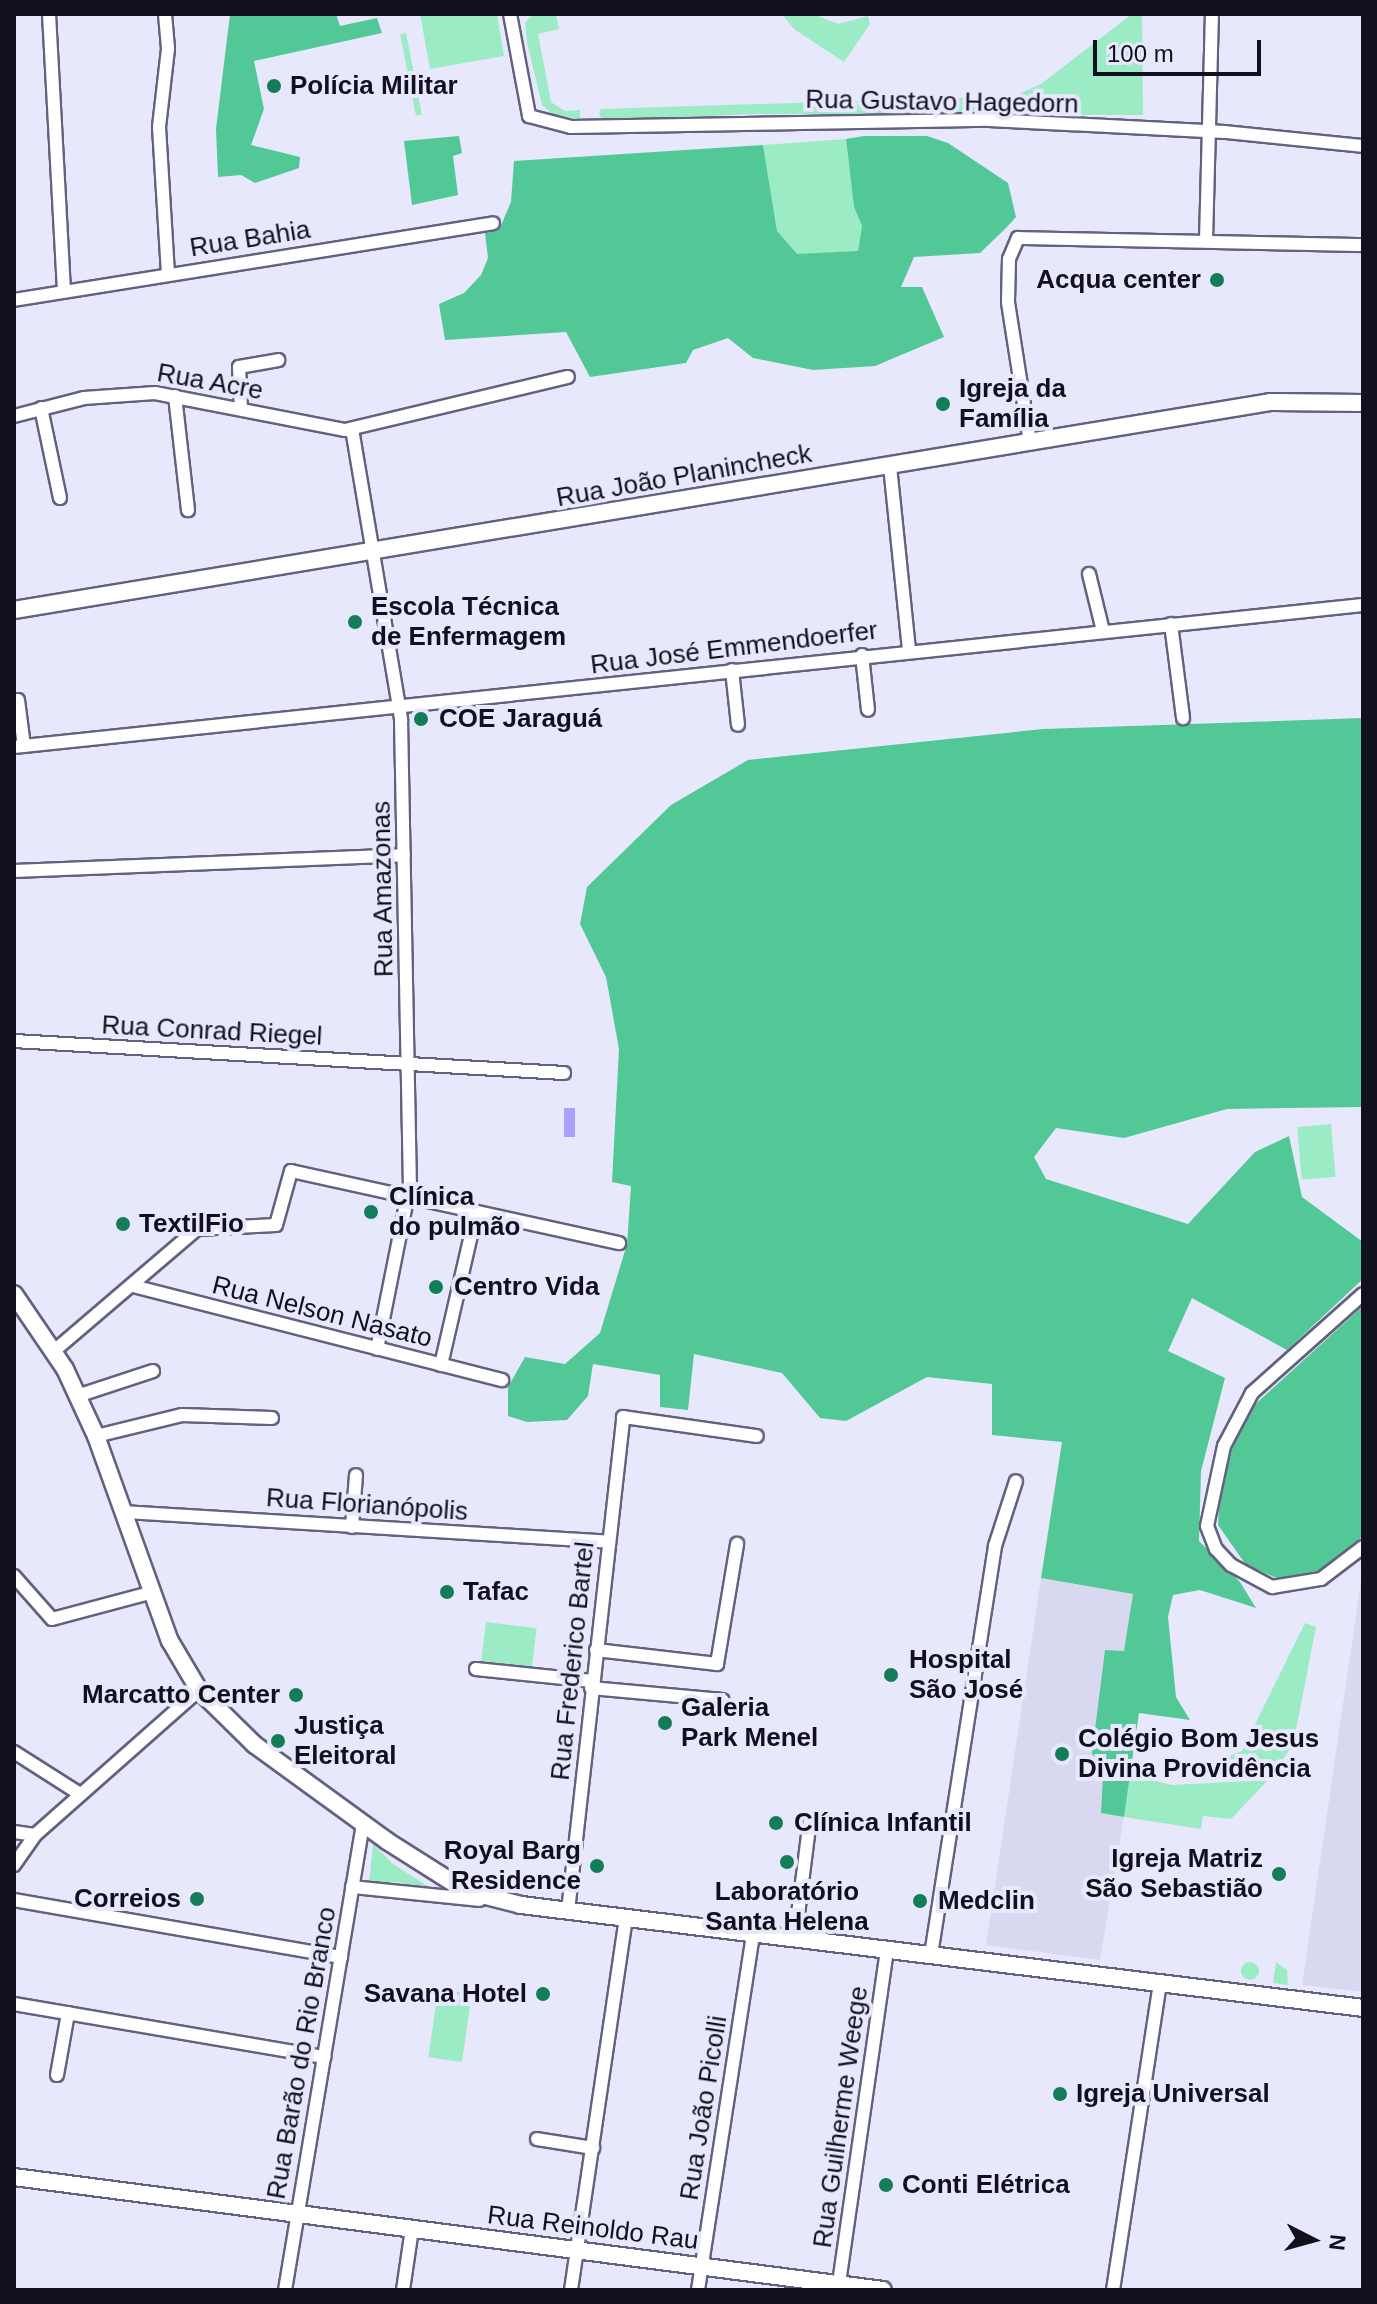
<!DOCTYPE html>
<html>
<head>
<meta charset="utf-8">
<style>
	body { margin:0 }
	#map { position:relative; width:1377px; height:2304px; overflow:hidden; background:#e8e8fd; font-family:Arial,sans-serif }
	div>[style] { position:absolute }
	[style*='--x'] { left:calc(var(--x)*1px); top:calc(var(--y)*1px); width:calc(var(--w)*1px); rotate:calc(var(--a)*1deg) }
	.built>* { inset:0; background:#d8d8f0 }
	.green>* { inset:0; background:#9bebc5; transform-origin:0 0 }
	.round { border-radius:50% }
	.forest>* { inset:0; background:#53c897 }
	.water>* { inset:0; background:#a9a1fb; transform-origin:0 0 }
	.roads { filter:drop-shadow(2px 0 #63617f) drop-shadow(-2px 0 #63617f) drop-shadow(0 2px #63617f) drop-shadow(0 -2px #63617f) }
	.minor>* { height:12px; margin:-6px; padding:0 6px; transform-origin:6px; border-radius:6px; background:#fff }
	.major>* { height:16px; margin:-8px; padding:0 8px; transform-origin:8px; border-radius:8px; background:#fff }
	.dots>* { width:22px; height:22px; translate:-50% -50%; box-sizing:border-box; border:4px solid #e8e8fd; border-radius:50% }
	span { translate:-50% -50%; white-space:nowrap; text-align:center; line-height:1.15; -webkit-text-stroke:8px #e8e8fd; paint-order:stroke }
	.poi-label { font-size:26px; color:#11101c; font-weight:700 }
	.left { translate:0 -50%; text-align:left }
	.right { translate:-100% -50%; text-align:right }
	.street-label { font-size:26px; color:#11101c }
	.frame { position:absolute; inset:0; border:16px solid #11101c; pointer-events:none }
	.north { position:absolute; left:1273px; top:2200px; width:80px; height:80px; -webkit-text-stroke:6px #e8e8fd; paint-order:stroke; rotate:96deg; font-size:22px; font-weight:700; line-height:32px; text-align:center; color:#11101c }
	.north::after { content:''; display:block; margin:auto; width:28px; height:36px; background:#11101c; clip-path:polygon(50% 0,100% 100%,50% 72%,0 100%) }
	.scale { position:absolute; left:1093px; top:40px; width:168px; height:36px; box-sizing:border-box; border:4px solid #11101c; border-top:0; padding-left:10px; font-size:24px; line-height:28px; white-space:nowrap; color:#11101c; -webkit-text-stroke:6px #e8e8fd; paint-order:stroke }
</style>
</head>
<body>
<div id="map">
	<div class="built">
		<div style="clip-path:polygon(1363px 1567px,1363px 1992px,1302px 1985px)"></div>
		<div style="clip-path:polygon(1041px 1578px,1133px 1594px,1102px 1813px,1124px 1817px,1100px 1960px,986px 1945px)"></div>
	</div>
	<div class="green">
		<div style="clip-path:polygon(420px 14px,497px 14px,504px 56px,430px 69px)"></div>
		<div style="clip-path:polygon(533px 14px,556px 14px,559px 29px,538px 34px,551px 102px,565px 111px,580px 110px,580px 119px,553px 114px,542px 105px,527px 42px,525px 23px)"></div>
		<div style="clip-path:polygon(782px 14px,813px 14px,838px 24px,868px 16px,870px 24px,844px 62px,794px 29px)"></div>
		<div style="clip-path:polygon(1132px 14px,1142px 14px,1143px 115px,758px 114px,603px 120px,599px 114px,601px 109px,1014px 96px,1041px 84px)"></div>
		<div style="left:406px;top:33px;width:83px;height:6px;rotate:79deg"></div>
		<div style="clip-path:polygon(846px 139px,854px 207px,862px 226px,858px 251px,797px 255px,777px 231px,763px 145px)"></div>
		<div style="left:1331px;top:1124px;width:53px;height:34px;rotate:85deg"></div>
		<div style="left:486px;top:1622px;width:51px;height:39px;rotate:7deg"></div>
		<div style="clip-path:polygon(1305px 1623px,1316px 1627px,1293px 1745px,1277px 1767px,1222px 1769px,1214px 1762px,1242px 1751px)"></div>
		<div style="clip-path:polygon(1130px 1775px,1172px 1785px,1268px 1780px,1231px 1819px,1203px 1816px,1201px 1829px,1124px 1817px)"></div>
		<div style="clip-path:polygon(373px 1844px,393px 1864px,437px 1892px,398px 1882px,369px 1883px)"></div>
		<div class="round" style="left:1241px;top:1962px;width:18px;height:18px"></div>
		<div style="clip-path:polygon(1276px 1962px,1287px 1970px,1288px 1985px,1273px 1983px)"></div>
		<div style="left:438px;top:1989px;width:34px;height:69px;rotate:8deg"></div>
	</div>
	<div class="forest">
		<div style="clip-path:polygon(230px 14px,336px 14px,340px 26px,377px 18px,382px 33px,254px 61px,264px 109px,251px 145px,300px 157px,299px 168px,255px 183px,241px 175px,218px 177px,216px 129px)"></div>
		<div style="clip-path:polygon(459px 136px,462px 153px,453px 156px,458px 195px,412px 205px,404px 141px)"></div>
		<div style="clip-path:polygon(864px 136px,927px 136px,948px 143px,1008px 183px,1016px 217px,1006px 228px,980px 253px,914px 257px,901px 287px,922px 287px,944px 337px,875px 366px,813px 370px,753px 358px,728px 338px,693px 350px,686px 363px,590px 377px,566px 332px,445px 340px,439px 304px,464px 293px,481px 275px,488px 258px,485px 233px,499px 230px,511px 202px,514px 161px,763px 145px,777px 231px,797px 254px,858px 251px,862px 226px,854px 207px,846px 139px)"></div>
		<div style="clip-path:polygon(1363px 718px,1363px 1107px,1227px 1109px,1124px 1138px,1056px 1128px,1034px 1157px,1046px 1179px,1188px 1224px,1255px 1152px,1289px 1136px,1302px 1197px,1363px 1242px,1363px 1279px,1287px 1350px,1192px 1298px,1168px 1351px,1225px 1378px,1201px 1471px,1199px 1541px,1240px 1582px,1256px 1608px,1200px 1590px,1173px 1595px,1168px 1617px,1176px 1697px,1190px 1720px,1139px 1713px,1124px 1817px,1101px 1813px,1103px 1775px,1092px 1753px,1105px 1650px,1124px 1651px,1133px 1594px,1041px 1578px,1062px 1442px,992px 1435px,992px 1384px,927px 1377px,846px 1421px,820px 1418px,782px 1373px,694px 1354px,688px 1410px,660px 1407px,660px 1375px,593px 1364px,588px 1396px,567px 1420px,527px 1422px,508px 1416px,508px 1387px,525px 1357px,565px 1364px,600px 1333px,627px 1244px,631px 1186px,612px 1182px,619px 1049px,606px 977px,580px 924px,587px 887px,671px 805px,748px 760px,1043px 729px)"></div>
		<div style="clip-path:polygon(1363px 1306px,1363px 1536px,1323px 1569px,1286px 1582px,1246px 1565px,1218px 1525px,1221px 1473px,1250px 1409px)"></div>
	</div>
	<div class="water">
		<div style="left:564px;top:1108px;width:11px;height:29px"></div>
	</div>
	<div class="roads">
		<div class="minor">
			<div style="--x:49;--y:14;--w:277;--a:86.9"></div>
			<div style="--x:165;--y:14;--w:35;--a:85"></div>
			<div style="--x:168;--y:49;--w:79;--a:96.6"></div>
			<div style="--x:159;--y:127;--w:147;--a:86.5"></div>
			<div style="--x:510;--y:14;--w:104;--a:79.4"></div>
			<div style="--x:529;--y:116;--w:43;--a:14.7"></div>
			<div style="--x:571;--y:127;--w:418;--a:-1"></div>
			<div style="--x:989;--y:120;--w:236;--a:2.9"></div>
			<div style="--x:1225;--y:132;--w:139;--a:5.8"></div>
			<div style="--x:1206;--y:241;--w:227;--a:-88.5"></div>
			<div style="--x:14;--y:300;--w:485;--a:-9.1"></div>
			<div style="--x:175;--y:396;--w:115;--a:83.5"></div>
			<div style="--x:41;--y:408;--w:92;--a:78.1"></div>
			<div style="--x:241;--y:409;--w:42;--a:-92.7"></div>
			<div style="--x:239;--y:367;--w:40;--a:-10"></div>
			<div style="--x:14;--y:416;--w:72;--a:-14.4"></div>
			<div style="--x:84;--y:398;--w:71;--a:-4"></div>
			<div style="--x:155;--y:393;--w:194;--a:11"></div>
			<div style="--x:345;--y:430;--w:229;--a:-13.4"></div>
			<div style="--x:352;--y:429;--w:295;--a:80.4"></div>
			<div style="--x:401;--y:720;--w:464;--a:88.9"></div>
			<div style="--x:410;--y:1184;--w:168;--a:101.3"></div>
			<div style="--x:1030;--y:443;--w:143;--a:-98.9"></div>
			<div style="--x:1008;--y:302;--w:43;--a:-88.7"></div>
			<div style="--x:1009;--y:259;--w:23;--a:-67"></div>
			<div style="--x:1018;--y:238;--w:345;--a:1.2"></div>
			<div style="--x:890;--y:466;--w:185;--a:84.1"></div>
			<div style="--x:1089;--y:574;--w:59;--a:76.2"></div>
			<div style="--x:1171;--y:624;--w:95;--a:82.7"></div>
			<div style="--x:862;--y:655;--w:55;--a:83.8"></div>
			<div style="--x:732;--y:670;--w:55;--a:83.8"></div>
			<div style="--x:18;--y:700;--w:46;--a:82.6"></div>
			<div style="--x:14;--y:747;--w:1356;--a:-6.01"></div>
			<div style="--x:14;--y:871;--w:390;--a:-2.3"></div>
			<div style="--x:14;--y:1041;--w:551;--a:3.33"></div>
			<div style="--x:133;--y:1286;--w:381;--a:14.3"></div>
			<div style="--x:1363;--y:1294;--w:149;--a:138.3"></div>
			<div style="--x:1252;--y:1393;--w:60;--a:117.8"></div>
			<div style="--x:1224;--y:1446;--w:82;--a:102"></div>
			<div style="--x:1207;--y:1526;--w:25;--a:69"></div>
			<div style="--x:1216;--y:1549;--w:22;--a:47"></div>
			<div style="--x:1231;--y:1565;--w:47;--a:28.2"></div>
			<div style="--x:1272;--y:1587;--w:50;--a:-9.3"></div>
			<div style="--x:1321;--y:1579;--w:53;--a:-37.3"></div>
			<div style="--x:54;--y:1351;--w:188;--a:-40.5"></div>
			<div style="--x:197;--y:1229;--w:79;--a:-2.9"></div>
			<div style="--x:276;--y:1225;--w:56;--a:-74.5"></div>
			<div style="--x:291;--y:1171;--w:336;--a:12.4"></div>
			<div style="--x:441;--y:1365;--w:156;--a:-77"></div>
			<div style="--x:77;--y:1396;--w:80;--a:-18.2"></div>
			<div style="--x:96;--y:1436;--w:89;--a:-13.7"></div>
			<div style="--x:182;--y:1415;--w:90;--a:1.9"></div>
			<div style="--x:124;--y:1512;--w:485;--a:3.5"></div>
			<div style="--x:352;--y:1527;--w:52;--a:-85.6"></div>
			<div style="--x:14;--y:1576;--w:57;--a:48.5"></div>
			<div style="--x:52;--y:1619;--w:101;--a:-14.9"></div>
			<div style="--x:596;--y:1650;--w:122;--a:6.6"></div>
			<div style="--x:717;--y:1664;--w:122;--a:-80.5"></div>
			<div style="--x:476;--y:1669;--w:117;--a:5.9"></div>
			<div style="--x:591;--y:1688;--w:132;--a:5.2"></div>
			<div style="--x:14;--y:1752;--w:78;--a:32.5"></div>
			<div style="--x:14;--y:1832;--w:21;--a:8"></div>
			<div style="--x:14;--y:1865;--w:37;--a:-55"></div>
			<div style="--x:35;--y:1835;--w:219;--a:-41.5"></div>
			<div style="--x:352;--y:1887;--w:128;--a:5.8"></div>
			<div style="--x:14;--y:1900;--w:332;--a:9.9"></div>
			<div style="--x:568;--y:1911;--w:497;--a:-83.6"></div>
			<div style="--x:623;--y:1417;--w:135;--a:8.1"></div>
			<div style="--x:795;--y:1938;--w:119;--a:-82.8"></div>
			<div style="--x:931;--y:1955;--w:414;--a:-81.1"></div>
			<div style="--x:995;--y:1546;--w:68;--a:-72.1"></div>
			<div style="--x:14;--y:2004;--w:315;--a:9.7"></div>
			<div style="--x:57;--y:2075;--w:63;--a:-79.9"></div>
			<div style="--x:537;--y:2139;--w:57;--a:9.1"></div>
			<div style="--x:285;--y:2290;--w:473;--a:-80.5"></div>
			<div style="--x:403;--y:2290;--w:62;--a:-81.6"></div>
			<div style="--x:571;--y:2290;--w:376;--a:-81.6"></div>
			<div style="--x:698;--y:2290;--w:361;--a:-81.2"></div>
			<div style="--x:838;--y:2290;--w:344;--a:-81.8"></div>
			<div style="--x:1113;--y:2290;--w:311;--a:-81.3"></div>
		</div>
		<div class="major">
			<div style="--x:14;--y:610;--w:1273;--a:-9.4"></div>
			<div style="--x:1270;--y:402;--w:93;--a:0.6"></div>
			<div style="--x:14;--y:1294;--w:91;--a:55.8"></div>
			<div style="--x:65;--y:1369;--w:74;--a:65.2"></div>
			<div style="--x:96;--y:1436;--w:218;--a:70.2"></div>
			<div style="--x:170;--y:1641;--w:57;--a:59.4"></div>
			<div style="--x:199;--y:1690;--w:78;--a:44.5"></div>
			<div style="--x:255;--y:1745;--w:163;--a:36"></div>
			<div style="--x:387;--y:1841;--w:93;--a:32.3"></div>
			<div style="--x:466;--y:1891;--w:57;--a:14.3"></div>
			<div style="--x:521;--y:1905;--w:848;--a:6.97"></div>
			<div style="--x:14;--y:2177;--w:876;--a:7.41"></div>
		</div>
	</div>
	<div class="dots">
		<div style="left:274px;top:86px;background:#127d57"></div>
		<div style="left:1217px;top:280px;background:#127d57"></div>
		<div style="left:943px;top:404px;background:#127d57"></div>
		<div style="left:355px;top:622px;background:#127d57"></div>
		<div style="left:421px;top:719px;background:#127d57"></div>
		<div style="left:371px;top:1212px;background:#127d57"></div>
		<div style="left:123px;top:1224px;background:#127d57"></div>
		<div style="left:436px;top:1287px;background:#127d57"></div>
		<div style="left:447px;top:1592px;background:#127d57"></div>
		<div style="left:891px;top:1675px;background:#127d57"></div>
		<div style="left:296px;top:1695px;background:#127d57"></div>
		<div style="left:665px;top:1723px;background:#127d57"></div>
		<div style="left:278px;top:1741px;background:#127d57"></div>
		<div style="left:1062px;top:1754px;background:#127d57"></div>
		<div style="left:776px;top:1823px;background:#127d57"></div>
		<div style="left:787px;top:1862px;background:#127d57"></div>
		<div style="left:597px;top:1866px;background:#127d57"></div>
		<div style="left:1279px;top:1874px;background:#127d57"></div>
		<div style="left:197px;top:1899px;background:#127d57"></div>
		<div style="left:920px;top:1901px;background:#127d57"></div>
		<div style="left:543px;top:1994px;background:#127d57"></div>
		<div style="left:1060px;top:2094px;background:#127d57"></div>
		<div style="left:886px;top:2185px;background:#127d57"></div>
	</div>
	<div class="poi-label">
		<span class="left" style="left:290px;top:86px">Polícia Militar</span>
		<span class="right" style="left:1201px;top:280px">Acqua center</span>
		<span class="left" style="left:959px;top:404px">Igreja da<br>Família</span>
		<span class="left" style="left:371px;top:622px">Escola Técnica<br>de Enfermagem</span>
		<span class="left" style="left:439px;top:719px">COE Jaraguá</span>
		<span class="left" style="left:389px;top:1212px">Clínica<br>do pulmão</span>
		<span class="left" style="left:139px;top:1224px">TextilFio</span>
		<span class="left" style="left:454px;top:1287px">Centro Vida</span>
		<span class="left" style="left:463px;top:1592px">Tafac</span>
		<span class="left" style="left:909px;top:1675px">Hospital<br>São José</span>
		<span class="right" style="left:280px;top:1695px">Marcatto Center</span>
		<span class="left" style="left:681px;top:1723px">Galeria<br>Park Menel</span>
		<span class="left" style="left:294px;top:1741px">Justiça<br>Eleitoral</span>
		<span class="left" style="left:1078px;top:1754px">Colégio Bom Jesus<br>Divina Providência</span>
		<span class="left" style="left:794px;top:1823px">Clínica Infantil</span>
		<span class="right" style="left:581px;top:1866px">Royal Barg<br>Residence</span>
		<span class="right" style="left:1263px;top:1874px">Igreja Matriz<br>São Sebastião</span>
		<span style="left:787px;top:1907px">Laboratório<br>Santa Helena</span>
		<span class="right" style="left:181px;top:1899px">Correios</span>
		<span class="left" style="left:938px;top:1901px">Medclin</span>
		<span class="right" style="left:527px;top:1994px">Savana Hotel</span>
		<span class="left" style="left:1076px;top:2094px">Igreja Universal</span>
		<span class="left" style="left:902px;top:2185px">Conti Elétrica</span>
	</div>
	<div class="street-label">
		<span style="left:942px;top:102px;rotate:1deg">Rua Gustavo Hagedorn</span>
		<span style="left:250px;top:239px;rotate:-9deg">Rua Bahia</span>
		<span style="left:210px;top:382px;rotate:10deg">Rua Acre</span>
		<span style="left:684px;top:476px;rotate:-10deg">Rua João Planincheck</span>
		<span style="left:734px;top:648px;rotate:-7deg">Rua José Emmendoerfer</span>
		<span style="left:383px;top:889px;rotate:-91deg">Rua Amazonas</span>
		<span style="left:212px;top:1031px;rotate:3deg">Rua Conrad Riegel</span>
		<span style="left:322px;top:1312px;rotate:14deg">Rua Nelson Nasato</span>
		<span style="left:367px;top:1505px;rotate:4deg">Rua Florianópolis</span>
		<span style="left:573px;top:1661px;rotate:-84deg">Rua Frederico Bartel</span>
		<span style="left:302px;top:2053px;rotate:-80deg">Rua Barão do Rio Branco</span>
		<span style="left:704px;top:2108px;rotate:-81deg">Rua João Picolli</span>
		<span style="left:841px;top:2117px;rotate:-82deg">Rua Guilherme Weege</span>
		<span style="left:593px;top:2228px;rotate:7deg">Rua Reinoldo Rau</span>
	</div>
	<div class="frame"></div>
	<div class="north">N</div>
	<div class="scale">100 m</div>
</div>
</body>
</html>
